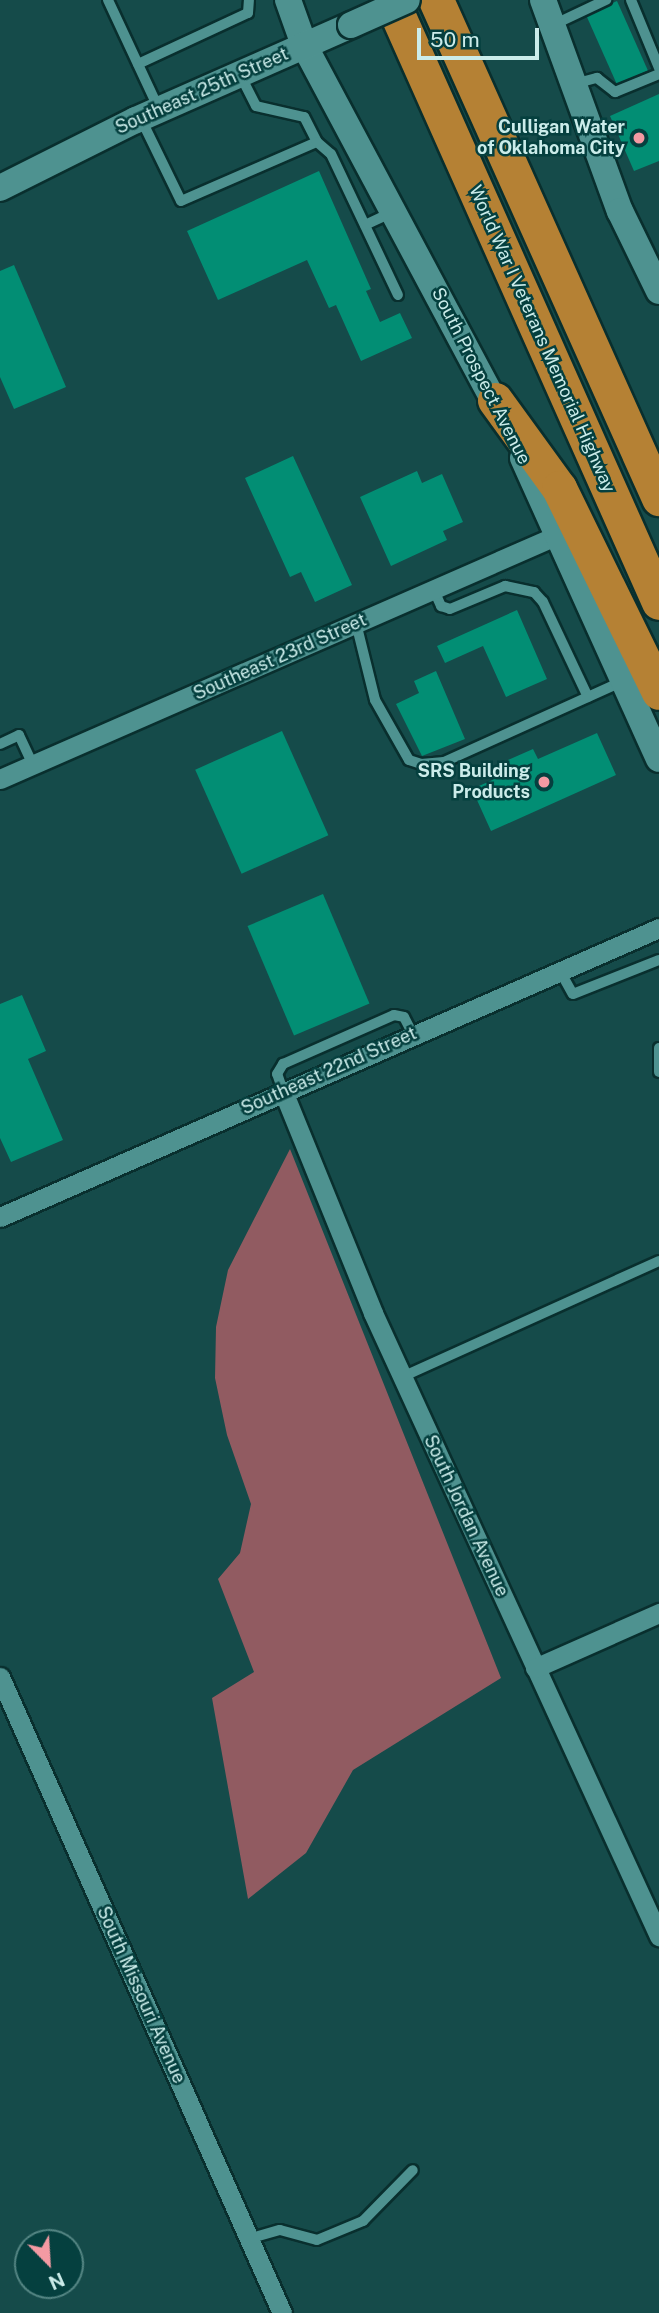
<!DOCTYPE html>
<html>
<head>
<meta charset="utf-8">
<style>
	body { margin:0 }
	#map { position:relative; width:659px; height:2313px; overflow:hidden; background:#154b4a; font-family:"Public Sans",sans-serif }
	div>[style] { position:absolute }
	[style*='--x'] { left:calc(var(--x)*1px); top:calc(var(--y)*1px); width:calc(var(--w)*1px); rotate:calc(var(--a)*1deg) }
	.green>* { inset:0; background:#915b61 }
	.building>* { inset:0; background:#028e74; transform-origin:0 0 }
	.roads { filter:drop-shadow(2px 0 #092f2e) drop-shadow(-2px 0 #092f2e) drop-shadow(0 2px #092f2e) drop-shadow(0 -2px #092f2e) }
	.lane>* { height:10px; margin:-5px; padding:0 5px; transform-origin:5px; border-radius:5px; background:#4e9290 }
	.street>* { height:19px; margin:-9.5px; padding:0 9.5px; transform-origin:9.5px; border-radius:9.5px; background:#4e9290 }
	.secondary>* { height:26px; margin:-13px; padding:0 13px; transform-origin:13px; border-radius:13px; background:#4e9290 }
	.highway>* { height:35px; margin:-17.5px; padding:0 17.5px; transform-origin:17.5px; border-radius:17.5px; background:#b58134 }
	.bridges { filter:drop-shadow(2px 0 #092f2e) drop-shadow(-2px 0 #092f2e) drop-shadow(0 2px #092f2e) drop-shadow(0 -2px #092f2e) }
	.secondary-bridge>* { height:26px; margin:-13px; padding:0 13px; transform-origin:13px; border-radius:13px; background:#4e9290 }
	.dots>* { width:19px; height:19px; translate:-50% -50%; box-sizing:border-box; border:4px solid #05403f; border-radius:50% }
	span { translate:-50% -50%; white-space:nowrap; text-align:center; line-height:1.15; -webkit-text-stroke:5px #05403f; paint-order:stroke }
	.street-label { font-size:18px; color:#cbecea }
	.poi-label { font-size:18px; color:#cbecea; font-weight:700 }
	.right { translate:-100% -50%; text-align:right }
	.north { position:absolute; left:14px; top:2229px; width:70px; height:70px; box-sizing:border-box; background:#05403f; border:2px solid #548583; border-radius:50%; rotate:156deg; font-size:19px; font-weight:700; line-height:28px; text-align:center; color:#cbecea }
	.north::after { content:''; display:block; margin:auto; width:24px; height:32px; background:#f49aa3; clip-path:polygon(50% 0,100% 100%,50% 72%,0 100%) }
	.scale { position:absolute; left:417px; top:28px; width:122px; height:32px; box-sizing:border-box; border:4px solid #cbecea; border-top:0; padding-left:9px; font-size:21px; line-height:24px; white-space:nowrap; color:#cbecea; -webkit-text-stroke:5px #05403f; paint-order:stroke }
</style>
</head>
<body>
<div id="map">
	<div class="green">
		<div style="clip-path:polygon(290px 1149px,501px 1678px,353px 1770px,306px 1853px,248px 1899px,212px 1698px,254px 1672px,218px 1579px,240px 1553px,251px 1504px,227px 1435px,215px 1378px,216px 1327px,228px 1270px)"></div>
	</div>
	<div class="building">
		<div style="left:617px;top:1px;width:76px;height:34px;rotate:66deg"></div>
		<div style="clip-path:polygon(659px 94px,659px 161px,634px 171px,610px 116px)"></div>
		<div style="clip-path:polygon(319px 171px,371px 289px,366px 291px,380px 322px,400px 313px,412px 338px,361px 361px,336px 305px,329px 308px,307px 260px,218px 300px,187px 231px)"></div>
		<div style="clip-path:polygon(14px 265px,66px 387px,14px 409px,0 377px,0 271px)"></div>
		<div style="clip-path:polygon(293px 456px,352px 585px,315px 602px,301px 572px,290px 577px,245px 478px)"></div>
		<div style="clip-path:polygon(417px 471px,422px 483px,442px 474px,463px 522px,443px 531px,447px 540px,391px 566px,360px 497px)"></div>
		<div style="clip-path:polygon(517px 610px,547px 679px,506px 697px,483px 646px,445px 663px,437px 646px)"></div>
		<div style="clip-path:polygon(436px 671px,465px 739px,422px 756px,396px 704px,419px 693px,414px 681px)"></div>
		<div style="left:282px;top:731px;width:114px;height:95px;rotate:66deg"></div>
		<div style="clip-path:polygon(597px 733px,616px 775px,491px 831px,472px 789px,513px 771px,508px 760px,533px 749px,538px 759px)"></div>
		<div style="left:323px;top:894px;width:119px;height:82px;rotate:67deg"></div>
		<div style="clip-path:polygon(22px 995px,46px 1051px,28px 1059px,63px 1140px,11px 1162px,0 1138px,0 1004px)"></div>
	</div>
	<div class="roads">
		<div class="lane">
			<div style="--x:108;--y:0;--w:118;--a:65"></div>
			<div style="--x:631;--y:0;--w:74;--a:67.6"></div>
			<div style="--x:553;--y:25;--w:59;--a:-25.3"></div>
			<div style="--x:138;--y:64;--w:121;--a:-24.9"></div>
			<div style="--x:248;--y:13;--w:13;--a:-86"></div>
			<div style="--x:574;--y:84;--w:24;--a:-15"></div>
			<div style="--x:597;--y:78;--w:23;--a:38"></div>
			<div style="--x:615;--y:92;--w:48;--a:-22.2"></div>
			<div style="--x:141;--y:119;--w:91;--a:64"></div>
			<div style="--x:181;--y:201;--w:148;--a:-23.5"></div>
			<div style="--x:317;--y:142;--w:28;--a:-117"></div>
			<div style="--x:304;--y:117;--w:49;--a:-167.1"></div>
			<div style="--x:256;--y:106;--w:33;--a:-117"></div>
			<div style="--x:317;--y:142;--w:18;--a:41"></div>
			<div style="--x:331;--y:154;--w:156;--a:64.6"></div>
			<div style="--x:365;--y:225;--w:31;--a:-25"></div>
			<div style="--x:433;--y:588;--w:20;--a:66"></div>
			<div style="--x:441;--y:606;--w:9;--a:18"></div>
			<div style="--x:450;--y:609;--w:60;--a:-22.7"></div>
			<div style="--x:505;--y:586;--w:30;--a:12"></div>
			<div style="--x:534;--y:592;--w:13;--a:48"></div>
			<div style="--x:543;--y:602;--w:105;--a:64.7"></div>
			<div style="--x:356;--y:623;--w:79;--a:76.1"></div>
			<div style="--x:375;--y:700;--w:69;--a:60.5"></div>
			<div style="--x:409;--y:760;--w:13;--a:18"></div>
			<div style="--x:421;--y:764;--w:23;--a:-5"></div>
			<div style="--x:444;--y:762;--w:194;--a:-24.3"></div>
			<div style="--x:0;--y:744;--w:21;--a:-25"></div>
			<div style="--x:19;--y:735;--w:33;--a:65"></div>
			<div style="--x:560;--y:971;--w:26;--a:61"></div>
			<div style="--x:573;--y:994;--w:92;--a:-21.6"></div>
			<div style="--x:659;--y:1048;--w:24;--a:90"></div>
			<div style="--x:283;--y:1091;--w:18;--a:-109"></div>
			<div style="--x:277;--y:1074;--w:12;--a:-59"></div>
			<div style="--x:283;--y:1064;--w:121;--a:-23.8"></div>
			<div style="--x:394;--y:1015;--w:10;--a:11"></div>
			<div style="--x:404;--y:1017;--w:20;--a:63"></div>
			<div style="--x:402;--y:1377;--w:282;--a:-24.3"></div>
			<div style="--x:248;--y:2239;--w:33;--a:-16"></div>
			<div style="--x:280;--y:2230;--w:38;--a:15"></div>
			<div style="--x:317;--y:2240;--w:50;--a:-22.4"></div>
			<div style="--x:363;--y:2221;--w:71;--a:-45.6"></div>
		</div>
		<div class="street">
			<div style="--x:0;--y:779;--w:611;--a:-23.63"></div>
			<div style="--x:283;--y:1091;--w:240;--a:67.9"></div>
			<div style="--x:373;--y:1313;--w:686;--a:65.34"></div>
			<div style="--x:0;--y:1217;--w:720;--a:-23.68"></div>
			<div style="--x:535;--y:1668;--w:136;--a:-23.9"></div>
			<div style="--x:0;--y:1677;--w:696;--a:66.09"></div>
		</div>
		<div class="secondary">
			<div style="--x:288;--y:0;--w:48;--a:70.4"></div>
			<div style="--x:304;--y:45;--w:422;--a:61.9"></div>
			<div style="--x:543;--y:0;--w:225;--a:70"></div>
			<div style="--x:620;--y:211;--w:89;--a:64"></div>
			<div style="--x:0;--y:188;--w:152;--a:-26.6"></div>
			<div style="--x:136;--y:120;--w:235;--a:-23.8"></div>
			<div style="--x:523;--y:458;--w:330;--a:65.7"></div>
		</div>
		<div class="highway">
			<div style="--x:391;--y:0;--w:659;--a:66"></div>
			<div style="--x:436;--y:0;--w:546;--a:65.88"></div>
			<div style="--x:495;--y:400;--w:109;--a:54"></div>
			<div style="--x:559;--y:488;--w:227;--a:63.9"></div>
		</div>
	</div>
	<div class="bridges">
		<div class="secondary-bridge">
			<div style="--x:351;--y:25;--w:61;--a:-24.1"></div>
		</div>
	</div>
	<div class="dots">
		<div style="left:639px;top:138px;background:#f49aa3"></div>
		<div style="left:544px;top:782px;background:#f49aa3"></div>
	</div>
	<div class="street-label">
		<span style="left:202px;top:91px;rotate:-24deg">Southeast 25th Street</span>
		<span style="left:542px;top:339px;rotate:66deg">World War I Veterans Memorial Highway</span>
		<span style="left:481px;top:376px;rotate:63deg">South Prospect Avenue</span>
		<span style="left:280px;top:657px;rotate:-24deg">Southeast 23rd Street</span>
		<span style="left:329px;top:1071px;rotate:-24deg">Southeast 22nd Street</span>
		<span style="left:466px;top:1516px;rotate:65deg">South Jordan Avenue</span>
		<span style="left:141px;top:1995px;rotate:66deg">South Missouri Avenue</span>
	</div>
	<div class="poi-label">
		<span class="right" style="left:625px;top:138px">Culligan Water<br>of Oklahoma City</span>
		<span class="right" style="left:530px;top:782px">SRS Building<br>Products</span>
	</div>
	<div class="north">N</div>
	<div class="scale">50 m</div>
</div>
</body>
</html>
